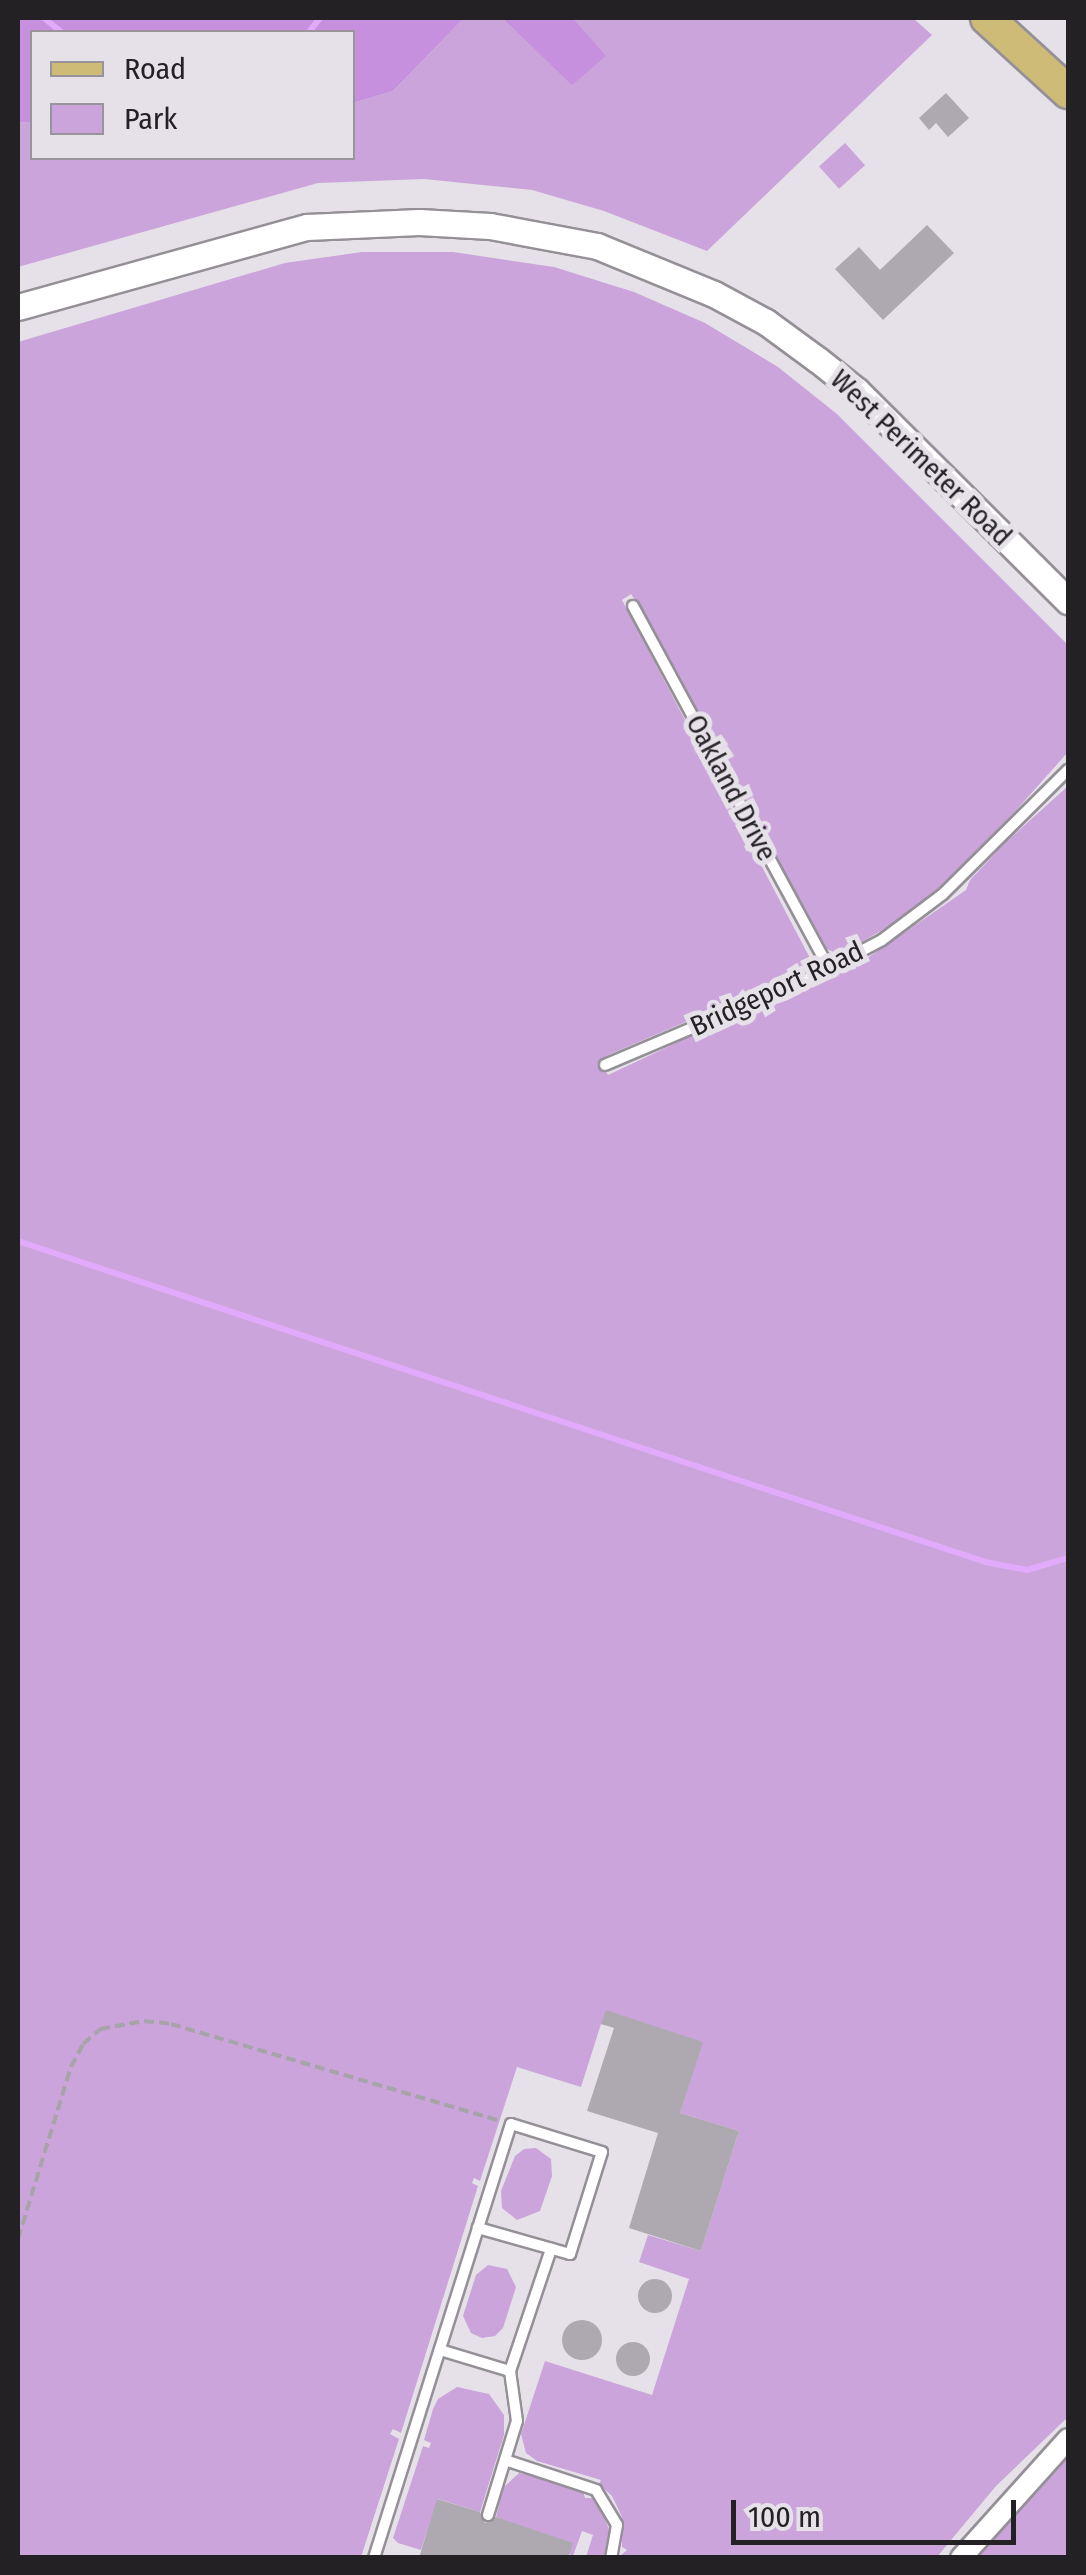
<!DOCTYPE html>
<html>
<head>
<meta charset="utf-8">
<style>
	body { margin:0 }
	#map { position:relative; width:1086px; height:2575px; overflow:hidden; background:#e6e1e9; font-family:"Fira Sans Condensed",sans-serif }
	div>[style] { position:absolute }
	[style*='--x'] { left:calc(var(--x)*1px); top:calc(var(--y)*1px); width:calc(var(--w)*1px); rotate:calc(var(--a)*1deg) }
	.green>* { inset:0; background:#caa4da; transform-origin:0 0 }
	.forest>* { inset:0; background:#c690de }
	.stream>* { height:6px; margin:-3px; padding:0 3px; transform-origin:3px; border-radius:3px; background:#e2aafa }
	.building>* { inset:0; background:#aea9b1 }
	.round { border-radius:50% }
	.path>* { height:4px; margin-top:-2px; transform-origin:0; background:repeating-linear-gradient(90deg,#a7a3a9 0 10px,transparent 0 15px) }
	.roads { filter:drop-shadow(2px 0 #959097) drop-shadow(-2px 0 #959097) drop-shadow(0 2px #959097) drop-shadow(0 -2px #959097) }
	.service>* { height:10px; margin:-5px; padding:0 5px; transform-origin:5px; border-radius:5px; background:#fff }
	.minor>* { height:20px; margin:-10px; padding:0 10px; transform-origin:10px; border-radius:10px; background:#fff }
	.tertiary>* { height:25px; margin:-12.5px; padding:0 12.5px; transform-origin:12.5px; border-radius:12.5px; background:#fff }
	.primary>* { height:32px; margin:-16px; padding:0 16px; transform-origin:16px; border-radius:16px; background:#cfbb78 }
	span { translate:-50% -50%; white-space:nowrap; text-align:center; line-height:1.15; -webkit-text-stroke:10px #e6e1e9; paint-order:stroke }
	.street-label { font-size:28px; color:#232124 }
	.frame { position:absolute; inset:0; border:20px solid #232124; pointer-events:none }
	.legend { position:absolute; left:30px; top:30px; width:325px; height:130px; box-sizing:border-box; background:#e6e1e9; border:2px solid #98949a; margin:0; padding:12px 18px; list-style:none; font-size:30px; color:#232124 }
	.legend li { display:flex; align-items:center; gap:20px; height:50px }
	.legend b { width:50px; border:2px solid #98949a }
	.scale { position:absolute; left:731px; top:2500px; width:285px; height:45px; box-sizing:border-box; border:5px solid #232124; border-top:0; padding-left:12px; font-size:30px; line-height:35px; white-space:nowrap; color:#232124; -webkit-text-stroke:8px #e6e1e9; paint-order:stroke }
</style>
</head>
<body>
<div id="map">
	<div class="green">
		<div style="clip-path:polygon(464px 18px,502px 18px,572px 84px,605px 56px,573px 18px,913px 18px,932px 35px,707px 251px,604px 211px,532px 190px,424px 179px,318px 183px,18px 267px,18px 122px,32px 123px,32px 158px,352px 158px,353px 103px,393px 91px)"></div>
		<div style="left:845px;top:143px;width:30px;height:35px;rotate:48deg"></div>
		<div style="clip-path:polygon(362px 252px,453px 252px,554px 267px,634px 292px,705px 323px,778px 367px,837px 414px,1068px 645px,1068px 752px,996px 833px,932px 894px,904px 917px,840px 955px,822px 947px,813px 933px,645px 615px,631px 594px,622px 600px,811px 960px,807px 970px,608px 1055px,599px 1061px,608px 1075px,712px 1026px,788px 1000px,869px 957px,966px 890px,970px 880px,1005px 843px,1068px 786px,1068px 2417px,996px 2486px,937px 2557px,619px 2557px,627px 2550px,622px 2547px,622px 2517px,612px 2496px,599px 2484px,601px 2480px,537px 2461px,526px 2453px,521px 2434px,545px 2361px,652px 2395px,689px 2279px,639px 2262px,648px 2235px,701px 2251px,739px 2131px,680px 2113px,702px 2042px,601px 2024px,581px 2087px,517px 2067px,480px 2181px,474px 2178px,472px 2183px,478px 2186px,401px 2433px,393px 2429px,390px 2434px,399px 2439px,361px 2557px,18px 2558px,18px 342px,285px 263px)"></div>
		<div style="clip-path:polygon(536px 2148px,551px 2159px,552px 2176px,540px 2211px,517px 2220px,502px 2208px,501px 2191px,515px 2156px,524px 2149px)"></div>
		<div style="clip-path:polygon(488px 2265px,507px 2269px,516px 2287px,503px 2328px,495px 2336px,482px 2338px,471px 2333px,463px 2316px,476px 2275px)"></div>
		<div style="clip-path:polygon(457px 2387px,489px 2394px,504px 2415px,504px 2435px,480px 2512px,438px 2499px,421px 2550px,398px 2543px,393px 2538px,423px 2446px,429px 2448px,431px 2443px,424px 2440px,433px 2409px,438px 2399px)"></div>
		<div style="clip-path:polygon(1068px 2458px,1068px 2557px,975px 2558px,1000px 2527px)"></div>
		<div style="clip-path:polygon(519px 2473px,582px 2488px,585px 2498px,595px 2498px,610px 2531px,604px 2557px,586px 2557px,593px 2535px,582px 2531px,573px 2556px,496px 2517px,503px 2488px)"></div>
	</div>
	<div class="forest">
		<div style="clip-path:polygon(18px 18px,464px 18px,393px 91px,353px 103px,352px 32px,32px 32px,32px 123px,18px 122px)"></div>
		<div style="clip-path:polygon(502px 18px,573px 18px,606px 56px,572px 85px)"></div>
	</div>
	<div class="stream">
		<div style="--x:44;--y:18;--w:22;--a:39"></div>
		<div style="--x:309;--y:32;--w:18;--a:-52"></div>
		<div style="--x:18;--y:1241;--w:1019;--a:18.36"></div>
		<div style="--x:985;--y:1562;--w:43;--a:10.8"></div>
		<div style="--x:1027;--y:1570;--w:43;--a:-16.3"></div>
	</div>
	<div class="building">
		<div style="clip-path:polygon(946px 93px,969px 118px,948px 137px,936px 123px,929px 130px,919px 118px)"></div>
		<div style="clip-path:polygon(927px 225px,954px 253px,883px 320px,835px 269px,859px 247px,880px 270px)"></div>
		<div style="clip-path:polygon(606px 2010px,703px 2042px,680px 2113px,739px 2131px,701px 2251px,629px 2228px,658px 2133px,587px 2111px,614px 2028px,601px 2024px)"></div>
		<div class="round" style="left:638px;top:2279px;width:34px;height:34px"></div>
		<div class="round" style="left:562px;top:2320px;width:40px;height:40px"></div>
		<div class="round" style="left:616px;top:2342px;width:34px;height:34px"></div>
		<div style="clip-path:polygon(437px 2499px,480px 2512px,485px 2523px,496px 2517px,573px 2543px,568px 2558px,419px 2558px)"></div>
	</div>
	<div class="path">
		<div style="--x:18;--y:2239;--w:180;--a:-72.9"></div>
		<div style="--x:71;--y:2067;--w:26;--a:-62"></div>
		<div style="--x:83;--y:2044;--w:23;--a:-41"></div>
		<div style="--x:100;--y:2029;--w:45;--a:-10.3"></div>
		<div style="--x:144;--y:2021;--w:27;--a:6"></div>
		<div style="--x:171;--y:2024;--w:340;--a:16.4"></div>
	</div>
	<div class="roads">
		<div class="service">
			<div style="--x:633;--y:606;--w:413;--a:61.6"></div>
			<div style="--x:605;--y:1065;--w:223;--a:-23"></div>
			<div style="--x:810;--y:978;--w:81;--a:-27.8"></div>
			<div style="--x:882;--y:940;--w:76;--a:-37"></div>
			<div style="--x:943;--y:894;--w:176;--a:-44.8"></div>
			<div style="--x:440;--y:2350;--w:73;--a:16.7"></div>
			<div style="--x:505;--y:2460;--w:96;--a:18.2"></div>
			<div style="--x:596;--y:2490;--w:41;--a:59"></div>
			<div style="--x:617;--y:2525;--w:34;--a:100"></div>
			<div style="--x:488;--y:2515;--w:98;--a:-72.9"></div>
			<div style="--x:517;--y:2421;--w:50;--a:-98"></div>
			<div style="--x:510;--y:2371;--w:129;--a:-71.4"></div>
			<div style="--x:374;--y:2558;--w:346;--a:-72.5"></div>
			<div style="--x:478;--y:2228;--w:109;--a:-72.4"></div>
			<div style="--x:511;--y:2124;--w:95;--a:17.1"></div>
			<div style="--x:602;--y:2152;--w:107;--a:107.4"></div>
			<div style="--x:570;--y:2254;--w:96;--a:-164.2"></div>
		</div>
		<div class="minor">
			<div style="--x:961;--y:2558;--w:160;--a:-48"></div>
		</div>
		<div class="tertiary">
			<div style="--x:18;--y:307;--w:300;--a:-15.5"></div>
			<div style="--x:307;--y:227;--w:112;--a:-2.6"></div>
			<div style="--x:419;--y:222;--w:71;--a:3.2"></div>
			<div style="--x:490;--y:226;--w:109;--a:10.6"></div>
			<div style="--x:597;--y:246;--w:126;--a:22.3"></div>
			<div style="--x:714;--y:294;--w:59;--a:28.3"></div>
			<div style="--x:766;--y:322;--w:64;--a:36.2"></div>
			<div style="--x:818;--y:360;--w:50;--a:38.5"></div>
			<div style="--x:857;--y:391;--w:298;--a:44.9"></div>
		</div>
		<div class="primary">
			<div style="--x:987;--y:18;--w:110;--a:42.4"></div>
		</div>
	</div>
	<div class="street-label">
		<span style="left:921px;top:458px;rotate:44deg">West Perimeter Road</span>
		<span style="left:731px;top:788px;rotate:62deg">Oakland Drive</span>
		<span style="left:777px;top:989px;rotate:-25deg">Bridgeport Road</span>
	</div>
	<div class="frame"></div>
	<ul class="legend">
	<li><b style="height:12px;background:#cfbb78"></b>Road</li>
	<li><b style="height:28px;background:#caa4da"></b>Park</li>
	</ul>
	<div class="scale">100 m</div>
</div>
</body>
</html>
